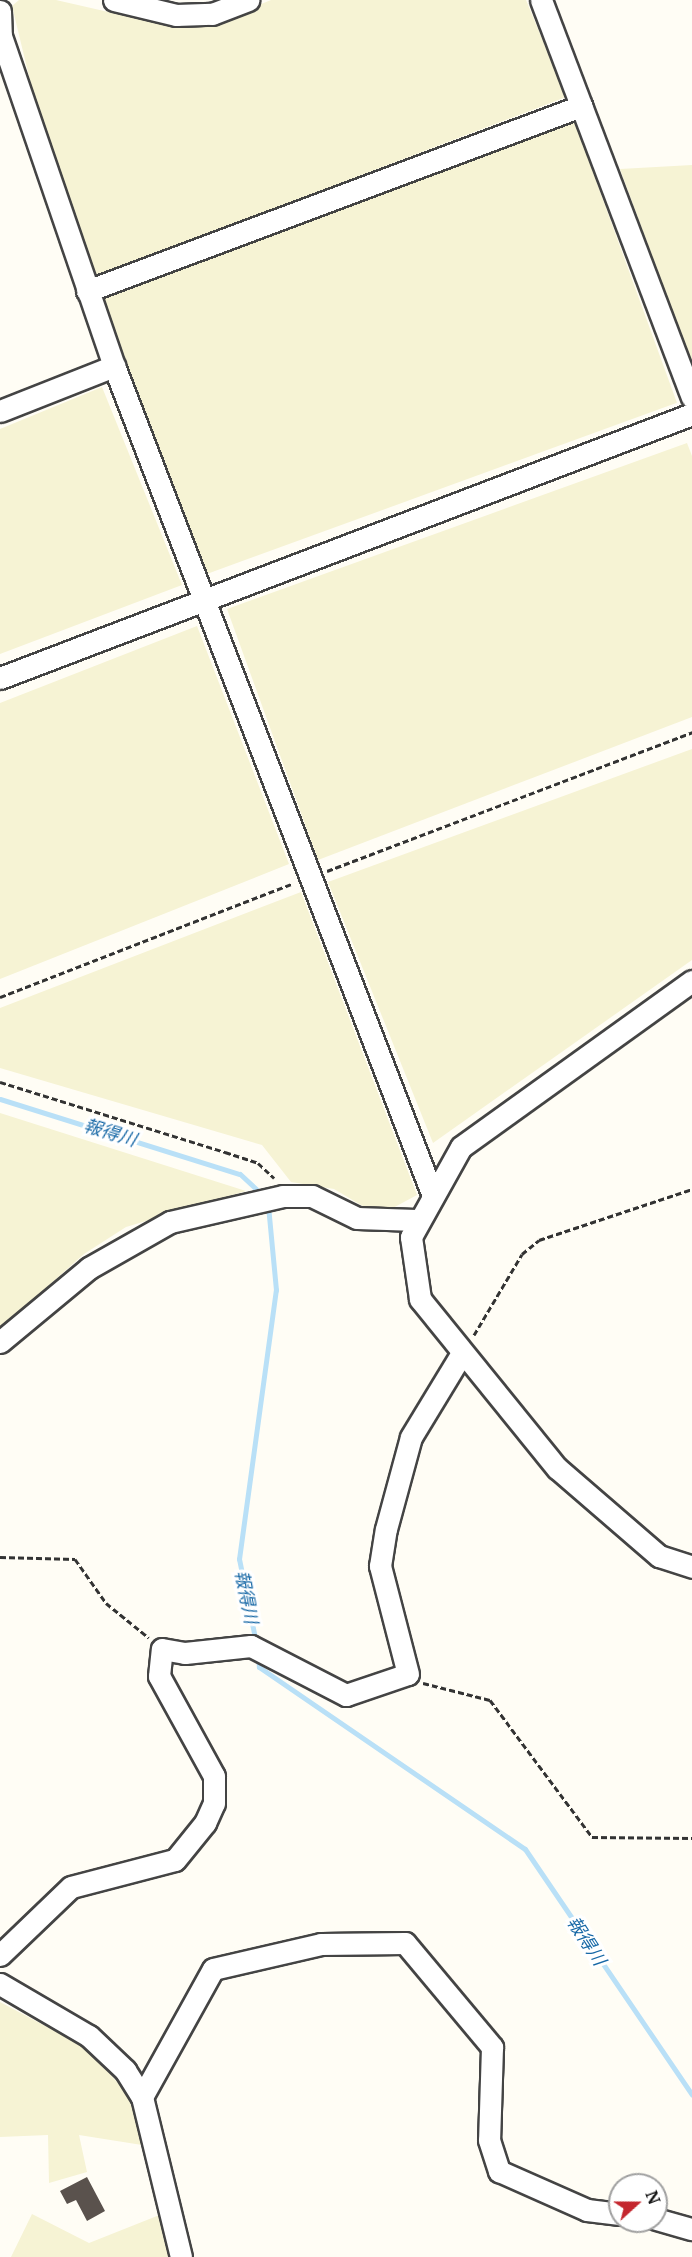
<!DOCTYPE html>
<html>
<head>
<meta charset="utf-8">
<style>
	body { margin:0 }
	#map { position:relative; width:692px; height:2257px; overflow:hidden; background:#fffdf5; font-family:Merriweather,"Noto Sans JP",serif }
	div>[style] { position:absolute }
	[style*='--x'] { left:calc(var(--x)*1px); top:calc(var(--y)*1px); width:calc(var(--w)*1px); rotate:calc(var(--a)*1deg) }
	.farmland>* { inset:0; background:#f6f3d4; transform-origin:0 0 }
	.stream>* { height:5px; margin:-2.5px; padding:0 2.5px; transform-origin:2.5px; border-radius:2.5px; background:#b9e0f7 }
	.building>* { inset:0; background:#5a524d }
	.path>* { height:3px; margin-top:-1.5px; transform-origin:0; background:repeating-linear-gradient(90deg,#333 0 6px,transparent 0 9px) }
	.roads { filter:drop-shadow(2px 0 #444) drop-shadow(-2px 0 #444) drop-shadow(0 2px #444) drop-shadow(0 -2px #444) }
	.minor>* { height:21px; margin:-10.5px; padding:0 10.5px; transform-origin:10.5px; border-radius:10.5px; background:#fff }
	span { translate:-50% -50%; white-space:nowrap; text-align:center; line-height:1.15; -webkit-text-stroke:6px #fff; paint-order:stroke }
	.water-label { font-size:18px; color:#1768a6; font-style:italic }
	.north { position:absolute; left:608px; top:2173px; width:60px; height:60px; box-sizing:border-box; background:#fff; border:2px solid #a0a0a0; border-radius:50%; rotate:69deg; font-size:16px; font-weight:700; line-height:24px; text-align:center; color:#111 }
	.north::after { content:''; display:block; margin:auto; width:21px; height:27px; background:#c4262e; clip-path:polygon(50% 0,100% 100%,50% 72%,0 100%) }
</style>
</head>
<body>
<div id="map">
	<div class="farmland">
		<div style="clip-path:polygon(19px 0,56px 0,174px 27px,208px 26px,271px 0,526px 0,566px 97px,97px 276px,42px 130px,12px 6px)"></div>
		<div style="left:574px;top:120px;width:301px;height:504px;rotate:70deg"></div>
		<div style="clip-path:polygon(692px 165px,692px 364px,620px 169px)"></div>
		<div style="clip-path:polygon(102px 387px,182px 585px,0 654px,0 429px)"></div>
		<div style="clip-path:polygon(687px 443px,692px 456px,692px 717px,318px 860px,227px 609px)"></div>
		<div style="clip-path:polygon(197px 626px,289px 864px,0 979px,0 703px)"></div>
		<div style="clip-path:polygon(692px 749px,692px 960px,433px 1143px,328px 882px)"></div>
		<div style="clip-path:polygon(301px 892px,417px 1195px,391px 1209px,366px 1208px,334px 1189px,291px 1182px,262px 1145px,0 1068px,0 1008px)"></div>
		<div style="clip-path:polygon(0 1113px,246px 1191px,126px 1227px,84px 1254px,0 1329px)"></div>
		<div style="clip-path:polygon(0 2002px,85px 2047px,130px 2096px,142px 2145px,79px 2135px,87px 2172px,49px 2183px,48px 2135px,0 2137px)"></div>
		<div style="clip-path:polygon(32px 2214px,89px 2243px,162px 2214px,171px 2257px,11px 2257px)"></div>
	</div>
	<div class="stream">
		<div style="--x:0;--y:1099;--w:251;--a:17.4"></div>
		<div style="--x:240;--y:1174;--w:33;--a:43"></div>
		<div style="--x:256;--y:1643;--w:86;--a:-101.4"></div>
		<div style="--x:239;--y:1559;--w:272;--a:-82.2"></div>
		<div style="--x:276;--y:1290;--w:85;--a:-95.4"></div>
		<div style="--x:258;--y:1656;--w:11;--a:85"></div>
		<div style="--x:259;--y:1667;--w:322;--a:34.4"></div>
		<div style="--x:525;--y:1849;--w:297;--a:55.8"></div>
	</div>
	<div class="building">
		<div style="clip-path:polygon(87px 2177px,105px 2211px,87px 2221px,76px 2200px,67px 2204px,60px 2191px)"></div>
	</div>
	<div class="path">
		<div style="--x:327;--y:871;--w:391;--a:-20.8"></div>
		<div style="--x:0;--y:997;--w:313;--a:-21.2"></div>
		<div style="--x:0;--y:1082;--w:236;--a:17.3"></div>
		<div style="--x:225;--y:1152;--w:35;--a:18"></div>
		<div style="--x:258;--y:1163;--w:22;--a:43"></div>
		<div style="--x:474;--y:1335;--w:94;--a:-59.3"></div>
		<div style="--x:522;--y:1254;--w:22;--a:-39"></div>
		<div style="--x:539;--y:1240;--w:161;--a:-18.4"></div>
		<div style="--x:0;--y:1557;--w:75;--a:1.5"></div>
		<div style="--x:75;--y:1559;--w:54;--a:54.8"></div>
		<div style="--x:106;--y:1603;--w:55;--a:39.1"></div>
		<div style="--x:423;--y:1683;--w:69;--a:14.2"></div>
		<div style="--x:490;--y:1700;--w:171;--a:53.3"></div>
		<div style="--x:592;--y:1837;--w:100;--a:0.6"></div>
	</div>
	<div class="roads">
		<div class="minor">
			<div style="--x:114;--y:0;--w:64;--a:13.6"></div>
			<div style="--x:176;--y:15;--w:36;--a:-2"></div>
			<div style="--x:212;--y:14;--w:39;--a:-21"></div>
			<div style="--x:541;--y:0;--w:425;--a:69.2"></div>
			<div style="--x:0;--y:11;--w:25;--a:88"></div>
			<div style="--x:1;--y:36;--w:349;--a:71.1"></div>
			<div style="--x:114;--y:366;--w:886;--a:68.97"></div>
			<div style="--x:87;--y:291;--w:528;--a:-20.53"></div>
			<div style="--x:0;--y:411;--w:123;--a:-21.5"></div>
			<div style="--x:0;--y:678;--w:741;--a:-20.88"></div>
			<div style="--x:692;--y:981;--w:284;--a:144.3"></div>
			<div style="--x:461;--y:1147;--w:103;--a:119.1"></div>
			<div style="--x:411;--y:1237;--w:63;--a:81.7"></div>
			<div style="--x:420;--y:1299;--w:218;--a:51"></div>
			<div style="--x:557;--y:1468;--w:135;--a:40.8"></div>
			<div style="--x:659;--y:1556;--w:35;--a:18"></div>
			<div style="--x:0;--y:1342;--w:116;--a:-39.7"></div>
			<div style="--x:89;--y:1268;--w:93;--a:-29.6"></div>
			<div style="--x:170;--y:1222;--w:116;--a:-13"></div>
			<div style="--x:283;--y:1196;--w:29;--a:0"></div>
			<div style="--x:312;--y:1196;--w:50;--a:26.1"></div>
			<div style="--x:357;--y:1218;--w:59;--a:1.9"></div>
			<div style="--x:0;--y:1955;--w:98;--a:-43.8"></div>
			<div style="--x:71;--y:1887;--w:107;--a:-14.6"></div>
			<div style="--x:175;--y:1860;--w:48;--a:-51"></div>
			<div style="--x:205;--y:1823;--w:22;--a:-66"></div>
			<div style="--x:214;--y:1803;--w:27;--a:-90"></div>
			<div style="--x:214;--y:1776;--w:114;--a:-118.8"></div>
			<div style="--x:159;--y:1676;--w:27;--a:-84"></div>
			<div style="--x:162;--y:1649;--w:23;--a:10"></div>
			<div style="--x:185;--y:1653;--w:66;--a:-6.1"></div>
			<div style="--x:251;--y:1646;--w:107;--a:27.3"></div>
			<div style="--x:346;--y:1695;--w:65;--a:-18.7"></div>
			<div style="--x:408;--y:1674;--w:112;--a:-104.5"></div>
			<div style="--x:380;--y:1566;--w:37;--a:-81"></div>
			<div style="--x:386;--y:1529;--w:95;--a:-74.8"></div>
			<div style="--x:411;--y:1437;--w:98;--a:-58.7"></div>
			<div style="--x:0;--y:1984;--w:103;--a:30.3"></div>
			<div style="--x:89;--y:2036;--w:50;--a:43.4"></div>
			<div style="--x:125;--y:2070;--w:32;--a:58"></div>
			<div style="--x:142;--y:2097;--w:165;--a:76.3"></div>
			<div style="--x:142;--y:2097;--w:146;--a:-61"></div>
			<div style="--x:213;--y:1969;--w:111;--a:-13"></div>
			<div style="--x:321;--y:1944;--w:84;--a:-0.7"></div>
			<div style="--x:405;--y:1943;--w:136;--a:50.1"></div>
			<div style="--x:492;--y:2047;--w:93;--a:91.8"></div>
			<div style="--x:489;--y:2140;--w:33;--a:72"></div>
			<div style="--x:499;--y:2171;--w:96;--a:23.9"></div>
			<div style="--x:587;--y:2210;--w:33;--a:7"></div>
			<div style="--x:656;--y:2219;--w:37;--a:16"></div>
		</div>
	</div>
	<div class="water-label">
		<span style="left:110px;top:1133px;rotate:17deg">報得川</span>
		<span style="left:246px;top:1597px;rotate:79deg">報得川</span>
		<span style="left:586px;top:1941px;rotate:57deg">報得川</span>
	</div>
	<div class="north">N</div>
</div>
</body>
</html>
